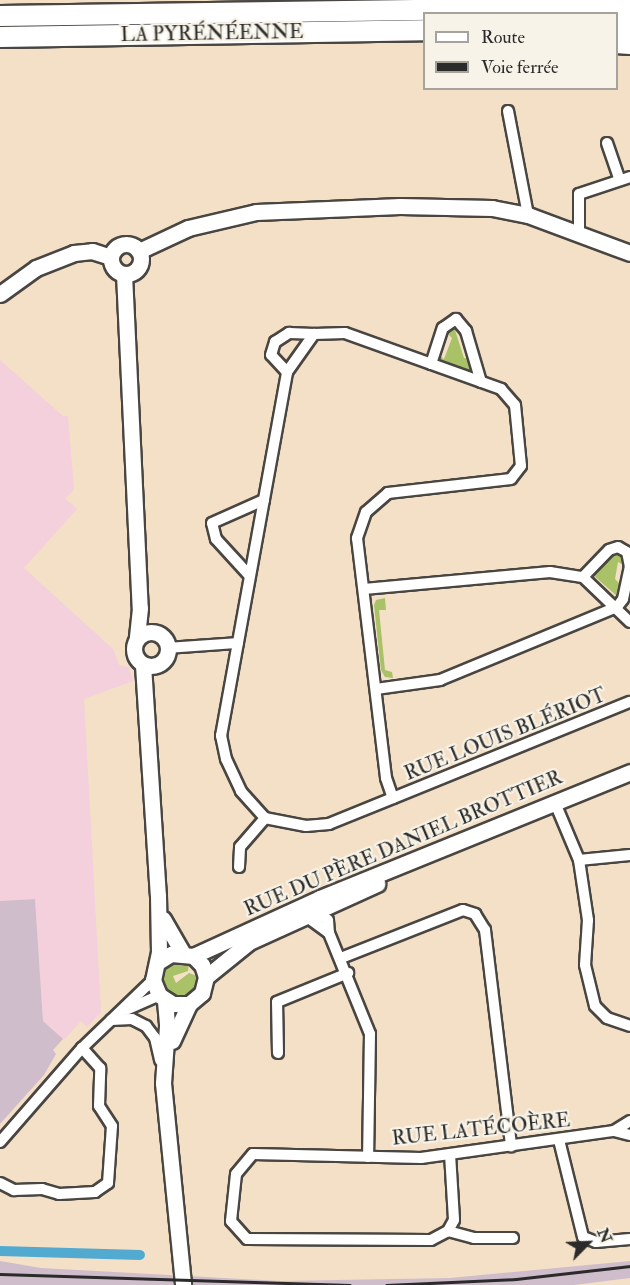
<!DOCTYPE html>
<html>
<head>
<meta charset="utf-8">
<style>
	body { margin:0 }
	#map { position:relative; width:630px; height:1285px; overflow:hidden; background:#f4e0c6; font-family:"IM FELL Double Pica",serif }
	div>[style] { position:absolute }
	[style*='--x'] { left:calc(var(--x)*1px); top:calc(var(--y)*1px); width:calc(var(--w)*1px); rotate:calc(var(--a)*1deg) }
	.built>* { inset:0; background:#f4cfdc }
	.industrial>* { inset:0; background:#d0bdcc }
	.green>* { inset:0; background:#a9c267 }
	.canal>* { height:10px; margin:-5px; padding:0 5px; transform-origin:5px; border-radius:5px; background:#53aad0 }
	.roads { filter:drop-shadow(2px 0 #494642) drop-shadow(-2px 0 #494642) drop-shadow(0 2px #494642) drop-shadow(0 -2px #494642) }
	.street>* { height:10px; margin:-5px; padding:0 5px; transform-origin:5px; border-radius:5px; background:#fff }
	.secondary>* { height:15px; margin:-7.5px; padding:0 7.5px; transform-origin:7.5px; border-radius:7.5px; background:#fff }
	.secondary>.ring { margin:-7.5px; padding:0; box-sizing:content-box; background:none; border:15px solid #fff; border-radius:50% }
	.highway>* { height:20px; margin:-10px; padding:0 10px; transform-origin:10px; border-radius:10px; background:#fff }
	.rail>* { height:3px; margin:-1.5px; padding:0 1.5px; transform-origin:1.5px; border-radius:1.5px; background:#2b2b2b }
	span { translate:-50% -50%; white-space:nowrap; text-align:center; line-height:1.15; -webkit-text-stroke:4.5px #f7f3e8; paint-order:stroke }
	.street-label { font-size:20px; color:#2b2b2b }
	.legend { position:absolute; left:423px; top:12px; width:195px; height:78px; box-sizing:border-box; background:#f7f3e8; border:2px solid #a5a39c; margin:0; padding:8px 10px; list-style:none; font-size:18px; color:#2b2b2b }
	.legend li { display:flex; align-items:center; gap:12px; height:30px }
	.legend b { width:30px; border:2px solid #a5a39c }
	.north { position:absolute; left:558px; top:1213px; width:60px; height:60px; -webkit-text-stroke:4px #f7f3e8; paint-order:stroke; rotate:66deg; font-size:16px; font-weight:700; line-height:24px; text-align:center; color:#2b2b2b }
	.north::after { content:''; display:block; margin:auto; width:21px; height:27px; background:#2b2b2b; clip-path:polygon(50% 0,100% 100%,50% 72%,0 100%) }
</style>
</head>
<body>
<div id="map">
	<div class="built">
		<div style="clip-path:polygon(0 360px,63px 416px,68px 416px,74px 490px,65px 498px,77px 509px,24px 568px,113px 649px,119px 665px,129px 667px,133px 681px,84px 699px,101px 1012px,87px 1027px,81px 1021px,64px 1040px,43px 1021px,35px 899px,0 901px)"></div>
	</div>
	<div class="industrial">
		<div style="clip-path:polygon(35px 899px,43px 1021px,63px 1039px,53px 1050px,56px 1054px,44px 1075px,0 1124px,0 901px)"></div>
		<div style="clip-path:polygon(0 1261px,41px 1268px,281px 1281px,450px 1278px,630px 1261px,630px 1278px,574px 1285px,0 1285px)"></div>
	</div>
	<div class="green">
		<div style="clip-path:polygon(454px 324px,462px 330px,455px 330px,464px 358px,471px 359px,472px 368px,467px 373px,437px 362px,438px 354px,444px 359px,452px 338px,446px 332px)"></div>
		<div style="clip-path:polygon(614px 552px,623px 553px,625px 566px,618px 562px,615px 579px,622px 586px,618px 597px,592px 574px)"></div>
		<div style="clip-path:polygon(385px 598px,386px 610px,379px 610px,385px 670px,392px 672px,393px 678px,385px 677px,381px 670px,374px 605px,376px 600px)"></div>
		<div style="clip-path:polygon(172px 960px,189px 962px,188px 971px,173px 976px,176px 983px,189px 973px,197px 976px,194px 988px,186px 995px,176px 996px,163px 987px,161px 972px)"></div>
	</div>
	<div class="canal">
		<div style="--x:0;--y:1251;--w:140;--a:1.6"></div>
	</div>
	<div class="roads">
		<div class="street">
			<div style="--x:508;--y:111;--w:106;--a:79.1"></div>
			<div style="--x:607;--y:143;--w:39;--a:71"></div>
			<div style="--x:579;--y:232;--w:38;--a:-90"></div>
			<div style="--x:579;--y:194;--w:54;--a:-18.4"></div>
			<div style="--x:345;--y:333;--w:166;--a:19.7"></div>
			<div style="--x:501;--y:389;--w:21;--a:49"></div>
			<div style="--x:515;--y:405;--w:61;--a:84.4"></div>
			<div style="--x:521;--y:466;--w:16;--a:128"></div>
			<div style="--x:511;--y:479;--w:124;--a:173.5"></div>
			<div style="--x:388;--y:493;--w:29;--a:139"></div>
			<div style="--x:366;--y:512;--w:28;--a:109"></div>
			<div style="--x:357;--y:538;--w:242;--a:83.1"></div>
			<div style="--x:386;--y:778;--w:21;--a:71"></div>
			<div style="--x:393;--y:798;--w:69;--a:157.9"></div>
			<div style="--x:329;--y:824;--w:23;--a:175"></div>
			<div style="--x:306;--y:826;--w:42;--a:-169"></div>
			<div style="--x:265;--y:818;--w:36;--a:-132"></div>
			<div style="--x:241;--y:791;--w:35;--a:-115"></div>
			<div style="--x:226;--y:759;--w:24;--a:-102"></div>
			<div style="--x:221;--y:736;--w:370;--a:-79.7"></div>
			<div style="--x:287;--y:372;--w:47;--a:-54.6"></div>
			<div style="--x:314;--y:334;--w:31;--a:-2"></div>
			<div style="--x:431;--y:364;--w:38;--a:-72"></div>
			<div style="--x:443;--y:328;--w:16;--a:-35"></div>
			<div style="--x:456;--y:319;--w:16;--a:50"></div>
			<div style="--x:466;--y:331;--w:53;--a:73.6"></div>
			<div style="--x:287;--y:372;--w:23;--a:-133"></div>
			<div style="--x:271;--y:355;--w:14;--a:-73"></div>
			<div style="--x:275;--y:342;--w:17;--a:-33"></div>
			<div style="--x:289;--y:333;--w:25;--a:2"></div>
			<div style="--x:249;--y:575;--w:49;--a:-132.5"></div>
			<div style="--x:216;--y:539;--w:16;--a:-104"></div>
			<div style="--x:212;--y:523;--w:57;--a:-23.9"></div>
			<div style="--x:364;--y:589;--w:187;--a:-5.2"></div>
			<div style="--x:550;--y:572;--w:33;--a:9"></div>
			<div style="--x:583;--y:577;--w:65;--a:43.8"></div>
			<div style="--x:168;--y:648;--w:70;--a:-4.1"></div>
			<div style="--x:376;--y:689;--w:65;--a:-8"></div>
			<div style="--x:440;--y:680;--w:191;--a:-22.4"></div>
			<div style="--x:617;--y:607;--w:10;--a:-53"></div>
			<div style="--x:623;--y:599;--w:33;--a:-78"></div>
			<div style="--x:630;--y:567;--w:15;--a:-101"></div>
			<div style="--x:627;--y:552;--w:10;--a:-151"></div>
			<div style="--x:618;--y:547;--w:9;--a:162"></div>
			<div style="--x:609;--y:550;--w:37;--a:134"></div>
			<div style="--x:393;--y:798;--w:256;--a:-22.1"></div>
			<div style="--x:558;--y:810;--w:54;--a:67.2"></div>
			<div style="--x:579;--y:860;--w:61;--a:81.5"></div>
			<div style="--x:588;--y:920;--w:45;--a:93.8"></div>
			<div style="--x:585;--y:965;--w:42;--a:76.3"></div>
			<div style="--x:595;--y:1006;--w:17;--a:45"></div>
			<div style="--x:607;--y:1018;--w:24;--a:19"></div>
			<div style="--x:579;--y:860;--w:51;--a:-5.6"></div>
			<div style="--x:239;--y:867;--w:20;--a:-87"></div>
			<div style="--x:240;--y:847;--w:38;--a:-49"></div>
			<div style="--x:313;--y:911;--w:17;--a:31"></div>
			<div style="--x:328;--y:920;--w:13;--a:86"></div>
			<div style="--x:329;--y:933;--w:109;--a:67.9"></div>
			<div style="--x:370;--y:1034;--w:123;--a:90.9"></div>
			<div style="--x:307;--y:917;--w:27;--a:36"></div>
			<div style="--x:341;--y:958;--w:131;--a:-21.5"></div>
			<div style="--x:463;--y:910;--w:13;--a:18"></div>
			<div style="--x:475;--y:914;--w:19;--a:58"></div>
			<div style="--x:485;--y:930;--w:218;--a:83.1"></div>
			<div style="--x:126;--y:1010;--w:36;--a:-24"></div>
			<div style="--x:111;--y:1020;--w:21;--a:-3"></div>
			<div style="--x:132;--y:1019;--w:16;--a:27"></div>
			<div style="--x:146;--y:1026;--w:15;--a:53"></div>
			<div style="--x:155;--y:1038;--w:23;--a:77"></div>
			<div style="--x:278;--y:1053;--w:51;--a:-91.1"></div>
			<div style="--x:277;--y:1002;--w:77;--a:-22.2"></div>
			<div style="--x:614;--y:1131;--w:16;--a:14"></div>
			<div style="--x:559;--y:1140;--w:100;--a:76.1"></div>
			<div style="--x:583;--y:1237;--w:14;--a:21"></div>
			<div style="--x:596;--y:1242;--w:34;--a:-5"></div>
			<div style="--x:0;--y:1142;--w:125;--a:-48.9"></div>
			<div style="--x:82;--y:1048;--w:98;--a:-43.8"></div>
			<div style="--x:450;--y:1154;--w:66;--a:86.5"></div>
			<div style="--x:454;--y:1220;--w:13;--a:119"></div>
			<div style="--x:448;--y:1231;--w:19;--a:152"></div>
			<div style="--x:431;--y:1240;--w:184;--a:-179.7"></div>
			<div style="--x:247;--y:1239;--w:24;--a:-132"></div>
			<div style="--x:231;--y:1221;--w:47;--a:-83.9"></div>
			<div style="--x:236;--y:1174;--w:26;--a:-50"></div>
			<div style="--x:253;--y:1154;--w:168;--a:1.4"></div>
			<div style="--x:421;--y:1158;--w:195;--a:-8"></div>
			<div style="--x:614;--y:1131;--w:19;--a:-32"></div>
			<div style="--x:0;--y:1183;--w:16;--a:27"></div>
			<div style="--x:14;--y:1190;--w:28;--a:-2"></div>
			<div style="--x:42;--y:1189;--w:18;--a:16"></div>
			<div style="--x:59;--y:1194;--w:36;--a:-3"></div>
			<div style="--x:95;--y:1192;--w:16;--a:-35"></div>
			<div style="--x:108;--y:1183;--w:57;--a:-86"></div>
			<div style="--x:112;--y:1126;--w:24;--a:-123"></div>
			<div style="--x:99;--y:1106;--w:38;--a:-88"></div>
			<div style="--x:100;--y:1068;--w:27;--a:-132"></div>
			<div style="--x:448;--y:1231;--w:27;--a:15"></div>
			<div style="--x:474;--y:1238;--w:39;--a:0"></div>
		</div>
		<div class="secondary">
			<div class="ring" style="left:111px;top:244px;width:15px;height:15px"></div>
			<div style="--x:139;--y:251;--w:54;--a:-25.1"></div>
			<div style="--x:188;--y:228;--w:70;--a:-13.2"></div>
			<div style="--x:256;--y:212;--w:144;--a:-2.4"></div>
			<div style="--x:400;--y:206;--w:92;--a:1.2"></div>
			<div style="--x:492;--y:208;--w:37;--a:11"></div>
			<div style="--x:528;--y:215;--w:109;--a:20.4"></div>
			<div style="--x:124;--y:274;--w:334;--a:87.3"></div>
			<div style="--x:140;--y:608;--w:31;--a:96"></div>
			<div style="--x:0;--y:294;--w:44;--a:-35.8"></div>
			<div style="--x:36;--y:268;--w:41;--a:-21.5"></div>
			<div style="--x:74;--y:253;--w:18;--a:-6"></div>
			<div style="--x:92;--y:251;--w:20;--a:18"></div>
			<div class="ring" style="left:134px;top:632px;width:19px;height:19px"></div>
			<div style="--x:143;--y:665;--w:230;--a:86.3"></div>
			<div style="--x:158;--y:895;--w:57;--a:89"></div>
			<div style="--x:159;--y:952;--w:29;--a:102"></div>
			<div style="--x:153;--y:980;--w:16;--a:68"></div>
			<div style="--x:159;--y:995;--w:17;--a:33"></div>
			<div style="--x:173;--y:1004;--w:16;--a:0"></div>
			<div style="--x:189;--y:1004;--w:17;--a:-40"></div>
			<div style="--x:202;--y:993;--w:16;--a:-76"></div>
			<div style="--x:206;--y:977;--w:13;--a:-108"></div>
			<div style="--x:202;--y:965;--w:13;--a:-135"></div>
			<div style="--x:193;--y:956;--w:22;--a:-175"></div>
			<div style="--x:171;--y:954;--w:15;--a:148"></div>
			<div style="--x:163;--y:919;--w:39;--a:60"></div>
			<div style="--x:193;--y:956;--w:140;--a:-24.5"></div>
			<div style="--x:320;--y:898;--w:335;--a:-22.1"></div>
			<div style="--x:206;--y:977;--w:55;--a:-39.1"></div>
			<div style="--x:249;--y:942;--w:141;--a:-24.4"></div>
			<div style="--x:165;--y:1001;--w:25;--a:85"></div>
			<div style="--x:167;--y:1026;--w:57;--a:94"></div>
			<div style="--x:163;--y:1083;--w:203;--a:84.3"></div>
			<div style="--x:172;--y:1041;--w:41;--a:-65.3"></div>
		</div>
		<div class="highway">
			<div style="--x:0;--y:16;--w:630;--a:-0.82"></div>
			<div style="--x:616;--y:27;--w:14;--a:0"></div>
			<div style="--x:0;--y:37;--w:424;--a:-0.9"></div>
			<div style="--x:616;--y:43;--w:14;--a:4"></div>
		</div>
	</div>
	<div class="rail">
		<div style="--x:0;--y:1274;--w:350;--a:1.8"></div>
		<div style="--x:386;--y:1285;--w:130;--a:-2.6"></div>
		<div style="--x:516;--y:1279;--w:115;--a:-6.5"></div>
	</div>
	<div class="street-label">
		<span style="left:212px;top:33px;rotate:-1deg">LA PYRÉNÉENNE</span>
		<span style="left:505px;top:734px;rotate:-22deg">RUE LOUIS BLÉRIOT</span>
		<span style="left:403px;top:843px;rotate:-23deg">RUE DU PÈRE DANIEL BROTTIER</span>
		<span style="left:481px;top:1129px;rotate:-6deg">RUE LATÉCOÈRE</span>
	</div>
	<ul class="legend">
	<li><b style="height:8px;background:#fff"></b>Route</li>
	<li><b style="height:8px;background:#2b2b2b"></b>Voie ferrée</li>
	</ul>
	<div class="north">N</div>
</div>
</body>
</html>
